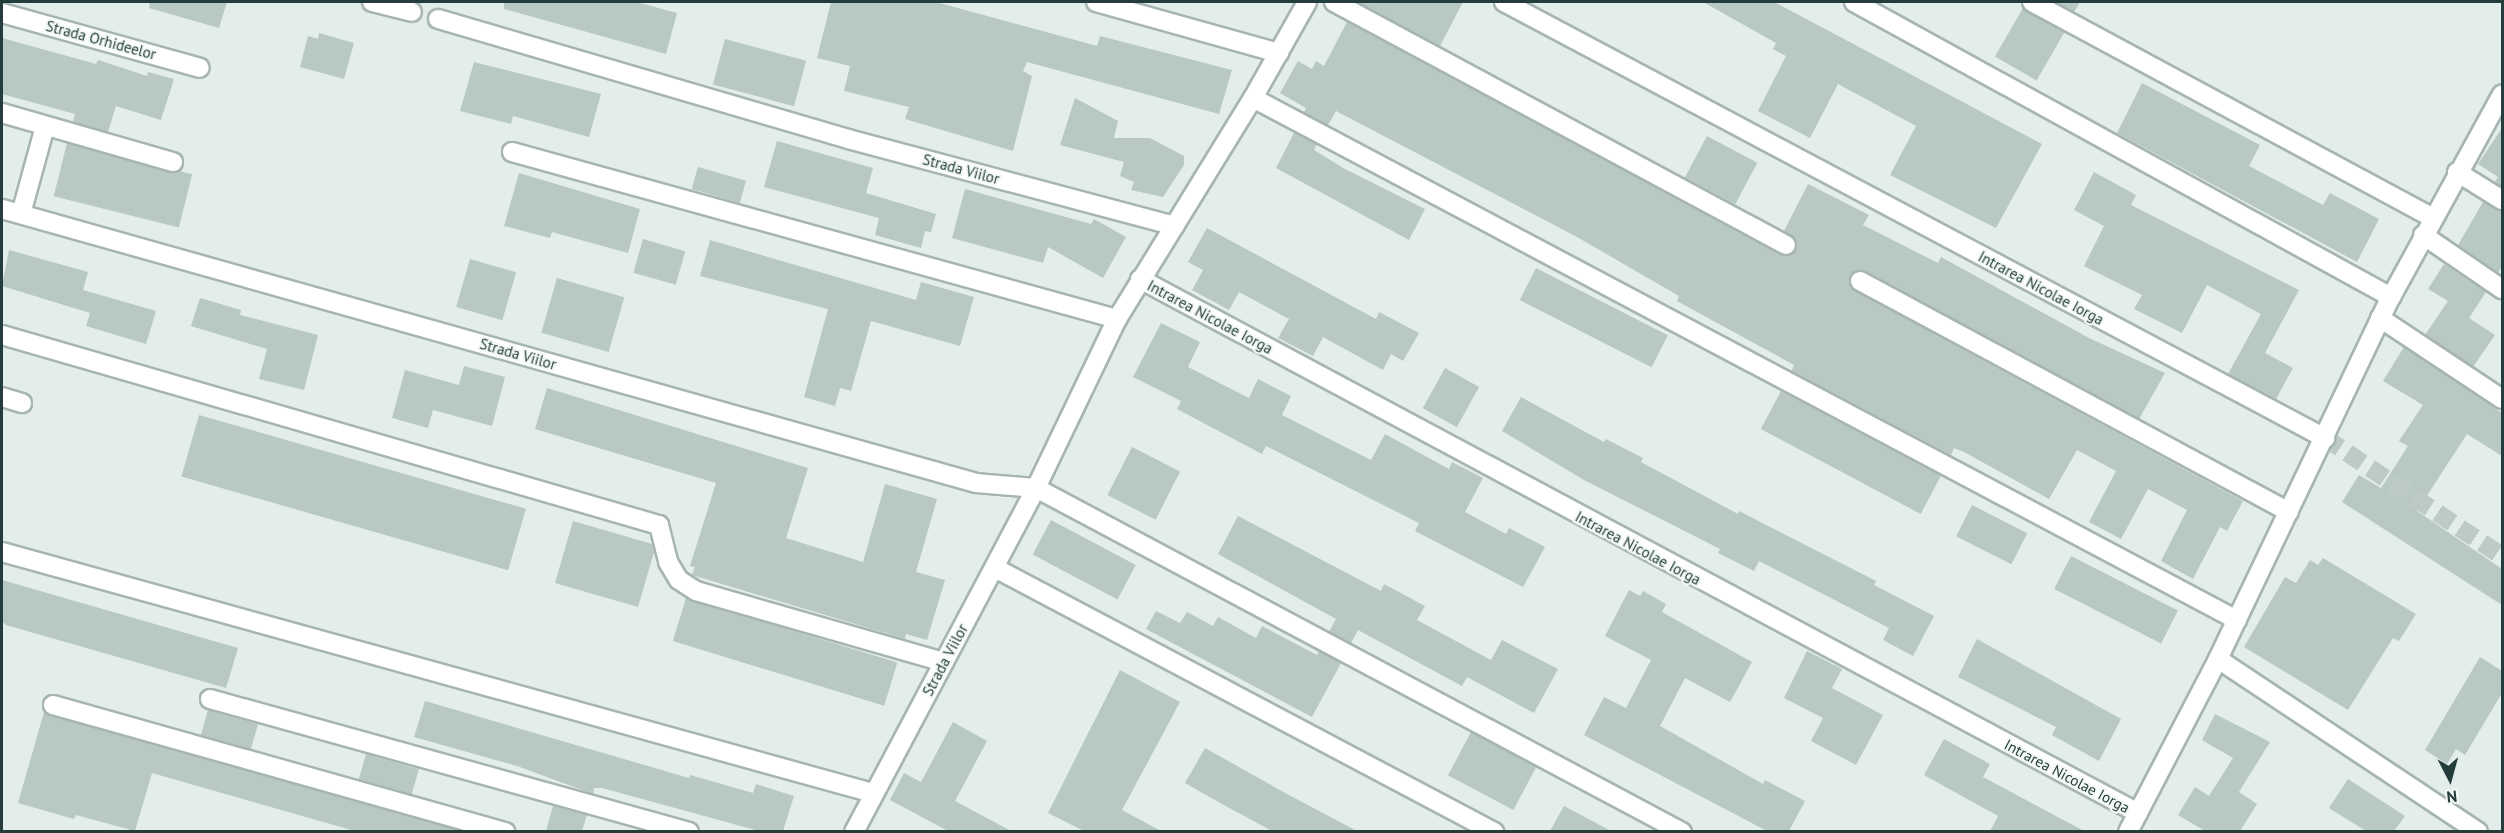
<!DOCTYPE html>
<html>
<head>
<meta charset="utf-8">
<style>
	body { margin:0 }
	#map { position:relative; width:2504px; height:833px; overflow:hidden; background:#e3ede9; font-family:"PT Sans",sans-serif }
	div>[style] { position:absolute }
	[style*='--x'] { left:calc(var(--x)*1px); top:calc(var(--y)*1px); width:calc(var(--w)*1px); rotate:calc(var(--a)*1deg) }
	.building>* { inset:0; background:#b8c8c3; transform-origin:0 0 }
	.street-tunnel>* { height:18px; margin-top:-9px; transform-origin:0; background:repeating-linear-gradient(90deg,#bdcac6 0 18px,transparent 0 27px) }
	.roads { filter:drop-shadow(2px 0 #a6b5b1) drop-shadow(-2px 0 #a6b5b1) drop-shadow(0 2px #a6b5b1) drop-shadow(0 -2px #a6b5b1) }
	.street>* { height:18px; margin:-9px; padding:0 9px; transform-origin:9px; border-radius:9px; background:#fff }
	.secondary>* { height:18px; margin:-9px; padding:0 9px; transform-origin:9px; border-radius:9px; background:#fff }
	span { translate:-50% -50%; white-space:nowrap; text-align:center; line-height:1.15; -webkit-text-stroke:4.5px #f4f9f7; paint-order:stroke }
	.street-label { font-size:15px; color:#233e3a }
	.frame { position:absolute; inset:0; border:3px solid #233e3a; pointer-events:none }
	.north { position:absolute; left:2420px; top:749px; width:60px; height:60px; -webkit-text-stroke:4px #f4f9f7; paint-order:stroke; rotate:174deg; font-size:16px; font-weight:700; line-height:24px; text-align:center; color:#233e3a }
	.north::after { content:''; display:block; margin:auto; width:21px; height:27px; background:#233e3a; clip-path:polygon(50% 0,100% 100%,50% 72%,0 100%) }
</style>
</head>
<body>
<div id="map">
	<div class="building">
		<div style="clip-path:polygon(150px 2px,227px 2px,219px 28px,149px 8px)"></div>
		<div style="clip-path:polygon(504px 2px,636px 2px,677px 13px,666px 54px,504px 9px)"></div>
		<div style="clip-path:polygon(831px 2px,936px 2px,1097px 46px,1100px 36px,1232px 70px,1219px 114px,1027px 62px,1023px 71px,1032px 76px,1013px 151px,905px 119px,909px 107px,844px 91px,850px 66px,817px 58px)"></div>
		<div style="clip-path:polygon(1357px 2px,1463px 2px,1440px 46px)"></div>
		<div style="clip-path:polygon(1703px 2px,1774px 2px,2042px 144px,1996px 228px,1890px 175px,1916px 126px,1838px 84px,1810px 138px,1758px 111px,1786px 56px,1773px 49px,1776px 43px)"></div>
		<div style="clip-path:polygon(2055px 2px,2080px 2px,2074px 12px)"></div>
		<div style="left:2023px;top:8px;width:48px;height:56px;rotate:30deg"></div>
		<div style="clip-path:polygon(1347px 22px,1781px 255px,1791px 255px,1796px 250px,1795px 239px,1784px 231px,1808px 184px,1869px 215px,1863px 225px,1938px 263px,1941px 257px,2089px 338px,2165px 373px,2139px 419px,1865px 271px,1855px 271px,1850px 276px,1855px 291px,2243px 501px,2227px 531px,2220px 527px,2193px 579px,2161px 561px,2187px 510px,2148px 489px,2121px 539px,2089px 522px,2116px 471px,2077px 450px,2049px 499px,1964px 452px,1954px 448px,1951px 455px,1791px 371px,1794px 365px,1677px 301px,1679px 296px,1577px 237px,1336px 111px,1328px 125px,1304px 112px,1306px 108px,1280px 93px,1298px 61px,1312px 69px,1316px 61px,1324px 66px)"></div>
		<div style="clip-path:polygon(319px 33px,354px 43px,344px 79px,300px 67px,308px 36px,318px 39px)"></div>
		<div style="clip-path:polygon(2px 38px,96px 64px,98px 60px,147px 76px,148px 72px,174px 79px,161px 120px,116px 106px,108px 132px,73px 122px,75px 114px,2px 94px)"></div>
		<div style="left:725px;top:39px;width:84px;height:47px;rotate:15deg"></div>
		<div style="clip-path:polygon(474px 62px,601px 94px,589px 137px,513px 116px,511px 124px,460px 111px)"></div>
		<div style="clip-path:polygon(2142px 83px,2260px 145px,2249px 166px,2323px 205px,2330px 193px,2379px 219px,2357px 262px,2117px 133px)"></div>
		<div style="clip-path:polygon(1075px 98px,1118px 121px,1114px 138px,1150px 138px,1184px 156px,1184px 165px,1163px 197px,1131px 190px,1134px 182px,1120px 176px,1124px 162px,1060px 145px)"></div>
		<div style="clip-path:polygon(2502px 128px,2502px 187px,2495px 182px,2498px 177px,2478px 164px)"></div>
		<div style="clip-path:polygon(1294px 133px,1317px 144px,1314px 150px,1345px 169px,1425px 209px,1409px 240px,1276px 168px)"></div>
		<div style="left:1707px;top:136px;width:57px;height:47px;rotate:28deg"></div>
		<div style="clip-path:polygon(777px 141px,873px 168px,866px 193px,936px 214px,931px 232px,925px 231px,921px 248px,875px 235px,879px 218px,764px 187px)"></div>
		<div style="left:67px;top:143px;width:129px;height:55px;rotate:14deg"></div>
		<div style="left:698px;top:167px;width:50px;height:23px;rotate:16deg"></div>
		<div style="clip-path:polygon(2094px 172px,2136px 195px,2131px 205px,2299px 290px,2265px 353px,2293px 368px,2276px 399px,2228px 374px,2261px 314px,2207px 285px,2182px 333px,2134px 309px,2142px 295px,2084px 266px,2104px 226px,2074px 210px)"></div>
		<div style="clip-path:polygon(519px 173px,640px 209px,628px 253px,552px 232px,550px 238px,504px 226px)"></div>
		<div style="clip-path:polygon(965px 189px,1091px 224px,1094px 219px,1126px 237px,1103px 278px,1048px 247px,1043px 263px,952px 238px)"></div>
		<div style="clip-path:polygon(2483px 202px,2502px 211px,2502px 266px,2498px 273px,2458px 245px)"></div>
		<div style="clip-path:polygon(1207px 228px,1376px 319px,1379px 312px,1419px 333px,1403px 361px,1391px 354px,1383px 370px,1323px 337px,1313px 356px,1278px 338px,1289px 319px,1239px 292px,1229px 310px,1192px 290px,1203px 270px,1188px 262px)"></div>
		<div style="left:643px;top:239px;width:44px;height:35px;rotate:16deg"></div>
		<div style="clip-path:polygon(710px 240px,916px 300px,921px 282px,974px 297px,960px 346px,871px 321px,851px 391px,840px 388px,835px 406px,804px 397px,828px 309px,700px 276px)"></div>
		<div style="clip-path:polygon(9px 250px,88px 272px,83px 290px,156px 311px,146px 344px,86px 326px,90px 313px,2px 286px)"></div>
		<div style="left:470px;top:259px;width:48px;height:50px;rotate:16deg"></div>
		<div style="clip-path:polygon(2444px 264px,2486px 292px,2469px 318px,2495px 335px,2473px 367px,2425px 335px,2448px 301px,2428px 289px)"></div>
		<div style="left:1536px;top:268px;width:148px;height:36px;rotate:27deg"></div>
		<div style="left:557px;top:278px;width:70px;height:57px;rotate:16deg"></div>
		<div style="clip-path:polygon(200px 298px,241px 310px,240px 315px,318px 335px,304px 390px,259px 379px,267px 349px,191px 326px)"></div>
		<div style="clip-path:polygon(1161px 323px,1200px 342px,1188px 367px,1249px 398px,1258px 379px,1291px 396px,1282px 415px,1371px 460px,1385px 434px,1449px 469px,1452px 462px,1483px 478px,1465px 512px,1506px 534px,1509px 528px,1545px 547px,1523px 587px,1415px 531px,1419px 523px,1266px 446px,1262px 454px,1177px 409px,1181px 401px,1133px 377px)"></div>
		<div style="clip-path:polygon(2404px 347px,2502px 413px,2502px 456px,2467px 434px,2417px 511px,2502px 569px,2502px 605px,2342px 502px,2359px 475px,2381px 488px,2408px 446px,2399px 441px,2423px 405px,2383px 381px)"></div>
		<div style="clip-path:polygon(464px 366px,505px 377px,492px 426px,433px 410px,428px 428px,392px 418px,405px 370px,459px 385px)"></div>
		<div style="left:1445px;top:368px;width:39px;height:46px;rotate:29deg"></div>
		<div style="clip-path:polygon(547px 388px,808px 468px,786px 538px,863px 562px,885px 484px,937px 499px,916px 572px,945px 580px,927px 640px,906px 634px,905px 639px,692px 575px,695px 567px,690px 566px,716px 483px,535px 429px)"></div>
		<div style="left:1781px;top:391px;width:181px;height:43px;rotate:28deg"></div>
		<div style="clip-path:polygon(1521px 397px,1604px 442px,1606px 439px,1643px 458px,1641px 462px,1738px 514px,1739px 511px,1876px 581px,1874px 585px,1934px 616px,1913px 656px,1883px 640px,1889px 628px,1759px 561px,1754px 571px,1718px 553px,1720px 549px,1584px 480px,1502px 431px)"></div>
		<div style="left:199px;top:415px;width:340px;height:64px;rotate:16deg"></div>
		<div style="left:1132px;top:447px;width:54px;height:54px;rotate:27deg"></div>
		<div style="left:1972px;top:505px;width:62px;height:35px;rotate:27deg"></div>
		<div style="clip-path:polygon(1238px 516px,1381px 591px,1384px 584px,1425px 606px,1417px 620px,1491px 660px,1502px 640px,1558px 669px,1534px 713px,1467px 677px,1462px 686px,1358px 630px,1351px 643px,1329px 632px,1336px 619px,1218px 554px)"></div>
		<div style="left:1051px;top:520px;width:96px;height:39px;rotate:28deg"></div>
		<div style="clip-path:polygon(573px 521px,652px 544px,654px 552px,638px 607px,555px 583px)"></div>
		<div style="left:2071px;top:556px;width:120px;height:37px;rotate:27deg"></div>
		<div style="clip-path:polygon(2323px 558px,2416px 614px,2399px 641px,2393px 638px,2348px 710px,2244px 647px,2285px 577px,2296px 583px,2310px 560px,2318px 565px)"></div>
		<div style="clip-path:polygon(2px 580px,238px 648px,226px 688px,6px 625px,2px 621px)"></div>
		<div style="clip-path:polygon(1629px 590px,1640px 596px,1643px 591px,1666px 604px,1662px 612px,1752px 662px,1730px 702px,1685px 678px,1660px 726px,1763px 784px,1765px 780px,1805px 801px,1789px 831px,1767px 831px,1584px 735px,1604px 697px,1626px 708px,1651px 660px,1605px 636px)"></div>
		<div style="left:686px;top:598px;width:221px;height:45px;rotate:17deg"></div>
		<div style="clip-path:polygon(1156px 611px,1180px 623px,1187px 612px,1213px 626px,1218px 617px,1256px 638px,1262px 626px,1317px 655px,1319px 651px,1341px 663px,1312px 717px,1146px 629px)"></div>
		<div style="clip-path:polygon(1977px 639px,2121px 719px,2099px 761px,2052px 735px,2056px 727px,1958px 677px)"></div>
		<div style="clip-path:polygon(1807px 651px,1842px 669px,1832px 688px,1883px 715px,1856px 765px,1811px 741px,1823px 718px,1784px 698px)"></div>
		<div style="clip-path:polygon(2480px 657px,2502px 671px,2502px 693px,2465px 755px,2456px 749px,2447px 764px,2425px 750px)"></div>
		<div style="clip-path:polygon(1120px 670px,1180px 702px,1122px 810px,1161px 831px,1084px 831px,1048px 813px)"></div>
		<div style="clip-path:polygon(425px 701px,689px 778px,690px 775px,753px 793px,756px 784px,794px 796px,783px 831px,759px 831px,602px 788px,594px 788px,593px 794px,517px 766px,414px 737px)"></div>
		<div style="left:208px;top:710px;width:52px;height:26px;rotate:16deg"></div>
		<div style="clip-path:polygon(44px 712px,455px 829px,454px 831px,355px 831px,152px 773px,135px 831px,76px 815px,74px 819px,18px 803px)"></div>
		<div style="clip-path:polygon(2215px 714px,2270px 742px,2239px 792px,2257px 804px,2240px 831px,2205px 831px,2178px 815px,2195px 787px,2209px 796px,2233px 758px,2202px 740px)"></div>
		<div style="clip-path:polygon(953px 722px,987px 741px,955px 801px,1011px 831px,948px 831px,890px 800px,904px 773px,921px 782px)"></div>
		<div style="left:1471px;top:732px;width:74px;height:49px;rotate:28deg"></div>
		<div style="clip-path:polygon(1944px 739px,1990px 764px,1983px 777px,2084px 831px,1990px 831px,1998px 816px,1924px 775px)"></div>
		<div style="clip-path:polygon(1205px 748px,1287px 794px,1357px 831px,1272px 831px,1222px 804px,1185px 783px)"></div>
		<div style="left:366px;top:754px;width:55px;height:26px;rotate:16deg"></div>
		<div style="clip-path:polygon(2348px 779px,2405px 816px,2394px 831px,2366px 831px,2329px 808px)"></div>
		<div style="clip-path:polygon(553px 806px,587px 815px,582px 831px,546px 831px)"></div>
		<div style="clip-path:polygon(1564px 806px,1611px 831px,1550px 831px)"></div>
	</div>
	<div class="street-tunnel">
		<div style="--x:2325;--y:438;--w:213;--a:33.7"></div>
	</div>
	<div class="roads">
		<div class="street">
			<div style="--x:372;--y:2;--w:41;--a:14"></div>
			<div style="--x:1096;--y:2;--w:190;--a:15.6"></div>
			<div style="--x:1334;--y:2;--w:513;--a:28.26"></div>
			<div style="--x:1504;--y:2;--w:930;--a:27.97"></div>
			<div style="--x:1854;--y:2;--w:613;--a:28.78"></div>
			<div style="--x:2032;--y:2;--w:454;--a:28.3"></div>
			<div style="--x:2;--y:13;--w:205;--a:15.5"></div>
			<div style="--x:438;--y:19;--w:427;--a:16.3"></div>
			<div style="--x:848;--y:139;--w:338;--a:14.9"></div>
			<div style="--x:1253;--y:98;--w:1114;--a:27.95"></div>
			<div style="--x:2;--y:113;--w:178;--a:16"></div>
			<div style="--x:512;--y:152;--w:628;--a:15.43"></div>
			<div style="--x:2457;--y:172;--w:53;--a:31.9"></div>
			<div style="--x:2;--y:209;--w:1012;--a:15.71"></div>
			<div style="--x:976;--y:483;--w:60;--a:4.8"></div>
			<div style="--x:1036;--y:488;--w:732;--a:28.04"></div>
			<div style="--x:21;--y:214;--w:91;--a:-74.7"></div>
			<div style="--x:2423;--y:235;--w:96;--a:34.4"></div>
			<div style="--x:1140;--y:279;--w:1132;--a:28.15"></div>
			<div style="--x:1860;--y:281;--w:487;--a:28.3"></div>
			<div style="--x:2380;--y:318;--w:146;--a:33.6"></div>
			<div style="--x:2;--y:335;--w:684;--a:16.13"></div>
			<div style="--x:659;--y:525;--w:38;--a:76"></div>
			<div style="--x:668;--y:562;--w:21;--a:59"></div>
			<div style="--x:679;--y:580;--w:20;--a:33"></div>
			<div style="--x:696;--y:591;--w:258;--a:16"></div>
			<div style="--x:2;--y:397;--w:21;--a:17"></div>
			<div style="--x:2;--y:552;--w:904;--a:15.47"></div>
			<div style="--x:995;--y:568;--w:565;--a:27.88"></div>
			<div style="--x:2218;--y:659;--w:312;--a:33.6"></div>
			<div style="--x:210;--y:699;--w:497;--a:15.5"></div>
			<div style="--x:53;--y:705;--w:470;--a:15.7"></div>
		</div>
		<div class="secondary">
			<div style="--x:854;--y:832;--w:389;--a:-62.1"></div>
			<div style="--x:1036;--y:488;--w:187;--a:-64.4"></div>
			<div style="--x:1117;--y:319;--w:259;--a:-58.4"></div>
			<div style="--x:1253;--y:98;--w:110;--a:-60.6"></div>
			<div style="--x:2128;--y:832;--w:195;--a:-62.5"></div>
			<div style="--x:2218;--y:659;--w:401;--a:-64.5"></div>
			<div style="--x:2391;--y:297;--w:231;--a:-61.3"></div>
		</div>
	</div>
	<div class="street-label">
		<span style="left:101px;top:40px;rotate:15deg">Strada Orhideelor</span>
		<span style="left:961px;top:169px;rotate:15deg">Strada Viilor</span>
		<span style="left:2041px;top:288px;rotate:28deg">Intrarea Nicolae Iorga</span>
		<span style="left:1210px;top:317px;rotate:28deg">Intrarea Nicolae Iorga</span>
		<span style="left:518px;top:354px;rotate:16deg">Strada Viilor</span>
		<span style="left:1638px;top:548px;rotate:28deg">Intrarea Nicolae Iorga</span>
		<span style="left:945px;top:660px;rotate:-62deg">Strada Viilor</span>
		<span style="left:2067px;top:776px;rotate:28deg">Intrarea Nicolae Iorga</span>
	</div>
	<div class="frame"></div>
	<div class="north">N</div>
</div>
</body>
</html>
